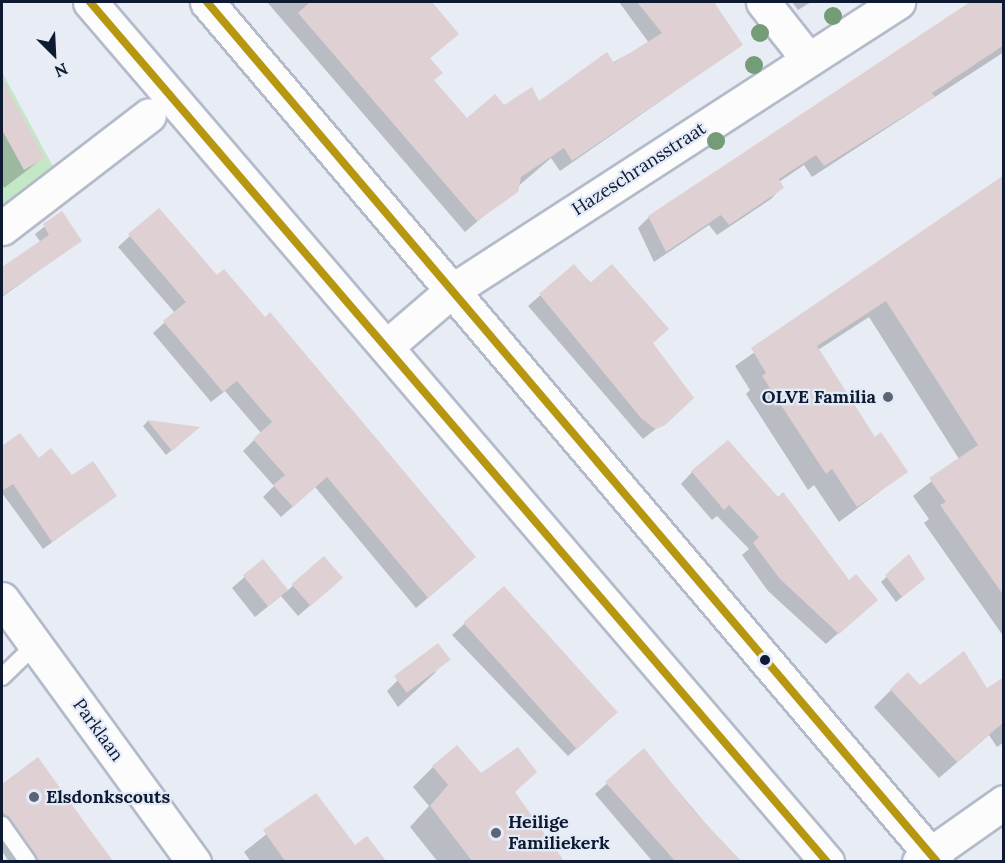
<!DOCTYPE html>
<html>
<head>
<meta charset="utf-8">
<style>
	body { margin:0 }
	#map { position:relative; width:1005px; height:863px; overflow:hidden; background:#e8ecf4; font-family:Lora,serif }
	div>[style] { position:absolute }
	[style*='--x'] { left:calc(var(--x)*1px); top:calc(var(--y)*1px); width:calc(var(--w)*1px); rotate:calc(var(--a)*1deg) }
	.green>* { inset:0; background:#c4e7c6 }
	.shadow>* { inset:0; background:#0003 }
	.building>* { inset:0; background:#ded0d3; transform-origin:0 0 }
	.roads { filter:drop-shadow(2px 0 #b3bbca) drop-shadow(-2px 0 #b3bbca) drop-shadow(0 2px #b3bbca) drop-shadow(0 -2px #b3bbca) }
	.service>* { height:16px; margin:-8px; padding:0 8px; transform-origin:8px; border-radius:8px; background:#fcfcfd }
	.minor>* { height:33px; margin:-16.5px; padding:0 16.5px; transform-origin:16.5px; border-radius:16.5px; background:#fcfcfd }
	.secondary>* { height:33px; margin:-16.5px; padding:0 16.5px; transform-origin:16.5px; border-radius:16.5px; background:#fcfcfd }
	.bus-1>* { height:8px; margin:-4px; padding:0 4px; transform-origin:4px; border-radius:4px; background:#b7970f }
	.trees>* { width:18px; height:18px; margin:-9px; border-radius:50%; background:#739c77 }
	.dots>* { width:16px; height:16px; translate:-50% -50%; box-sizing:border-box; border:3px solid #e4ebf8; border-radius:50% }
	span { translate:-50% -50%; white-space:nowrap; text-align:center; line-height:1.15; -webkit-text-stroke:4.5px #e4ebf8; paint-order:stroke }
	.street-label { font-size:18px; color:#0e1a32 }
	.poi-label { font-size:18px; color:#0e1a32; font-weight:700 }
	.right { translate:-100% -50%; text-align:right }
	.left { translate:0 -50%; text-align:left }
	.frame { position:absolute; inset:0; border:3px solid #0e1a32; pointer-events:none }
	.north { position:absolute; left:24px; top:24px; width:60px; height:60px; -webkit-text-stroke:4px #e4ebf8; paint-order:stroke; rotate:156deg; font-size:16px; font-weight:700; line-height:24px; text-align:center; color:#0e1a32 }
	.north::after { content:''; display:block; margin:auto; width:21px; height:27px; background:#0e1a32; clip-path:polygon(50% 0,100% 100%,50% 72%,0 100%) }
</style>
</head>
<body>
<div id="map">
	<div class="green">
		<div style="clip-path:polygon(2px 72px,63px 185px,2px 238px)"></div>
	</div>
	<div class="shadow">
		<div style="clip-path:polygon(267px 2px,370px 2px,382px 15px,397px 2px,430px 2px,457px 34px,429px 59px,433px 81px,467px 120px,504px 106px,538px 103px,649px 43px,619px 2px,701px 2px,704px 6px,712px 2px,741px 45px,560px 171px,551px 158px,465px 232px)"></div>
		<div style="clip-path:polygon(792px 2px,811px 2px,798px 10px)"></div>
		<div style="clip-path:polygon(977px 2px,1004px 2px,1004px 52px,812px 177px,804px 165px,779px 182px,782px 187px,771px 199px,717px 235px,709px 225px,654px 262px,638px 228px,649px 217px)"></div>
		<div style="clip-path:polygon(2px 82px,43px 158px,4px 188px,2px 184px)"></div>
		<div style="clip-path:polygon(996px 182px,1004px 549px,1004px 637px,924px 523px,929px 519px,913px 496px,959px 459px,869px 317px,818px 350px,874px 439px,906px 472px,839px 522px,814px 485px,808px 490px,746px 394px,750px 390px,735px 366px)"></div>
		<div style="clip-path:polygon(158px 210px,463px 568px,416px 608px,315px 487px,281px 517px,263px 497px,274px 486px,243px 451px,261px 433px,225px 391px,211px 402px,153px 333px,175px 313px,118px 247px)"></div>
		<div style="clip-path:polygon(62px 213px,80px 241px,2px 297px,2px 269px,41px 243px,35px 234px)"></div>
		<div style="clip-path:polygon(574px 266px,651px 344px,681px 409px,643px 439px,528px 306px)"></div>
		<div style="clip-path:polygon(148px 421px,197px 428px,166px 455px,143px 426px)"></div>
		<div style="clip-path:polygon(2px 446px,38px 460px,115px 496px,43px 549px,2px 493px)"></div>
		<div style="clip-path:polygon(692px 472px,849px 583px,876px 600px,826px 644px,768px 591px,742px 555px,749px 549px,717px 516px,712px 520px,681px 484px)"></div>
		<div style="clip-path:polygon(909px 556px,918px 584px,896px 602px,881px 582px)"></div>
		<div style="clip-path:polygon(324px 558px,329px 589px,298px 616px,281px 596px,255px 617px,232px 588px,263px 561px,287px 591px)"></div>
		<div style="clip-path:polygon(504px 588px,604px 724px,568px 756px,452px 635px)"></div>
		<div style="clip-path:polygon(437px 671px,398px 707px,387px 691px,398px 680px)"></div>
		<div style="clip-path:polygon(1004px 678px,1004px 742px,997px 747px,989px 735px,939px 778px,874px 707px,891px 690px,987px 690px)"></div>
		<div style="clip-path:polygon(644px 751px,738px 862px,653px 862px,595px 794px)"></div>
		<div style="clip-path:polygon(38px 759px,111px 862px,9px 862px,2px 851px,2px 786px)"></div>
		<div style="clip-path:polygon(433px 767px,480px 776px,514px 793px,564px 862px,438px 862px,410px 827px,429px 806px,413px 787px)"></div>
		<div style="clip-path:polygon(316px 795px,354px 848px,367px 838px,384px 862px,251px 862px,244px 852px)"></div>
	</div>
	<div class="building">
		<div style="clip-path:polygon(310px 2px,432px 2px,459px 34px,430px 58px,443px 73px,434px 80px,467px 118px,495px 94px,504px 105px,532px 87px,539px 101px,607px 52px,614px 63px,662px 33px,637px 2px,714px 2px,743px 45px,572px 161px,564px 148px,521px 177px,518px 192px,477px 221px,298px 13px)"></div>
		<div style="clip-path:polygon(970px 2px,1004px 2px,1004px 45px,932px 93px,935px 97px,824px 166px,816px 155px,779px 179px,784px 188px,729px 225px,721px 215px,666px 252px,648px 216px)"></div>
		<div style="clip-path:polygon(2px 79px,45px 158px,24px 170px,2px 130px)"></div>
		<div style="clip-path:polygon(1004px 175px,1004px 596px,940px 505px,946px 502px,929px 478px,978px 445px,886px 301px,817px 346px,875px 437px,881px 432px,908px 472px,857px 507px,832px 469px,826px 474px,762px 376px,766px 373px,751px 348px)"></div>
		<div style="clip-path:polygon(159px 208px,217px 275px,224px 269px,265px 317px,270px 312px,476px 557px,428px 598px,327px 477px,293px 507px,273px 485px,285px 475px,253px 439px,272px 422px,237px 381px,223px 392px,163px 321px,186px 302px,128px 234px)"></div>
		<div style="clip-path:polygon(62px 211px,82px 241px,2px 296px,2px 267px,49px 235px,43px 224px)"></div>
		<div style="clip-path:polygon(574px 264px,590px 283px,612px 264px,669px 329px,653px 343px,694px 398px,664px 426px,655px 429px,641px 418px,539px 294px)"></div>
		<div style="clip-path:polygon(147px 420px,200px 427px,172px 451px)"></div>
		<div style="clip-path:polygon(20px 433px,39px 458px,51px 448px,72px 475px,93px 461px,117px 496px,52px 542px,13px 484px,2px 491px,2px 446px)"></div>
		<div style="clip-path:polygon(728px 440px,778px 497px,783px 492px,849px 580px,856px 574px,878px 600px,839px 634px,780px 579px,753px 543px,759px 537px,729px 505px,724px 510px,691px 471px)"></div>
		<div style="clip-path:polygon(909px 554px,925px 579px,902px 597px,885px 575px)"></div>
		<div style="left:324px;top:556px;width:29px;height:43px;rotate:49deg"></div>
		<div style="left:263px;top:559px;width:40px;height:26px;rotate:51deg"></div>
		<div style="left:504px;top:586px;width:170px;height:55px;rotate:48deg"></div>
		<div style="left:438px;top:643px;width:21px;height:55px;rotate:53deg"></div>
		<div style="clip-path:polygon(964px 651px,987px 688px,1004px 677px,1004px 722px,957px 762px,890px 689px,908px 672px,920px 685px)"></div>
		<div style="clip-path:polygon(457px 745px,481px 773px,518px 747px,537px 772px,515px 792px,564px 861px,472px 861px,430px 806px,448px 785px,432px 766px)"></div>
		<div style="clip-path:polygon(644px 748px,693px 810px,741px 861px,675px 861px,605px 782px)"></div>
		<div style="clip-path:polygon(38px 757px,90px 830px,113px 861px,38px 861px,2px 810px,2px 784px)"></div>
		<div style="clip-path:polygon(316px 793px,355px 845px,367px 836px,386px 861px,285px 861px,263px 830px)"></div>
	</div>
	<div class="roads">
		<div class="service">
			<div style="--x:2;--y:677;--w:47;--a:-44.1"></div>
			<div style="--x:2;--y:825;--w:45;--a:54.9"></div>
		</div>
		<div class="minor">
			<div style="--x:763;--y:2;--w:71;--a:51.8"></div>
			<div style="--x:2;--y:228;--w:185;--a:-37.5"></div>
			<div style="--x:387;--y:346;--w:83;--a:-40.6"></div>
			<div style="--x:450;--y:292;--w:534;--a:-32.92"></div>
			<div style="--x:2;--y:599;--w:326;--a:53.9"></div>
			<div style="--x:919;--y:862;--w:104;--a:-35.2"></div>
		</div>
		<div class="secondary">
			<div style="--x:90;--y:2;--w:1133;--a:49.4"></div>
			<div style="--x:207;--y:2;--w:1128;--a:49.67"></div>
		</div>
	</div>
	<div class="bus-1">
		<div style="--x:90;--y:2;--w:1133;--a:49.4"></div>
		<div style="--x:207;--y:2;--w:1128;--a:49.67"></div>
	</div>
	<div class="trees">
		<div style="left:833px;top:16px"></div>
		<div style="left:760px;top:33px"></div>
		<div style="left:754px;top:65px"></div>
		<div style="left:716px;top:141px"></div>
	</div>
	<div class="dots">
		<div style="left:888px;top:397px;background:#5a6476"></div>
		<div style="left:765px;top:660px;background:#0e1a32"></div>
		<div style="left:34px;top:797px;background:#5a6476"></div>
		<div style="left:496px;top:833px;background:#5a6476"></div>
	</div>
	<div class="street-label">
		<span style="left:639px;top:169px;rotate:-33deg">Hazeschransstraat</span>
		<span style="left:98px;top:730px;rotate:54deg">Parklaan</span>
	</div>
	<div class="poi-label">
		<span class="right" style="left:876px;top:397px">OLVE Familia</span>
		<span class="left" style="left:46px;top:797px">Elsdonkscouts</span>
		<span class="left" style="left:508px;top:833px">Heilige<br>Familiekerk</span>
	</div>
	<div class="frame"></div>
	<div class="north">N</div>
</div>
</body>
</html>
